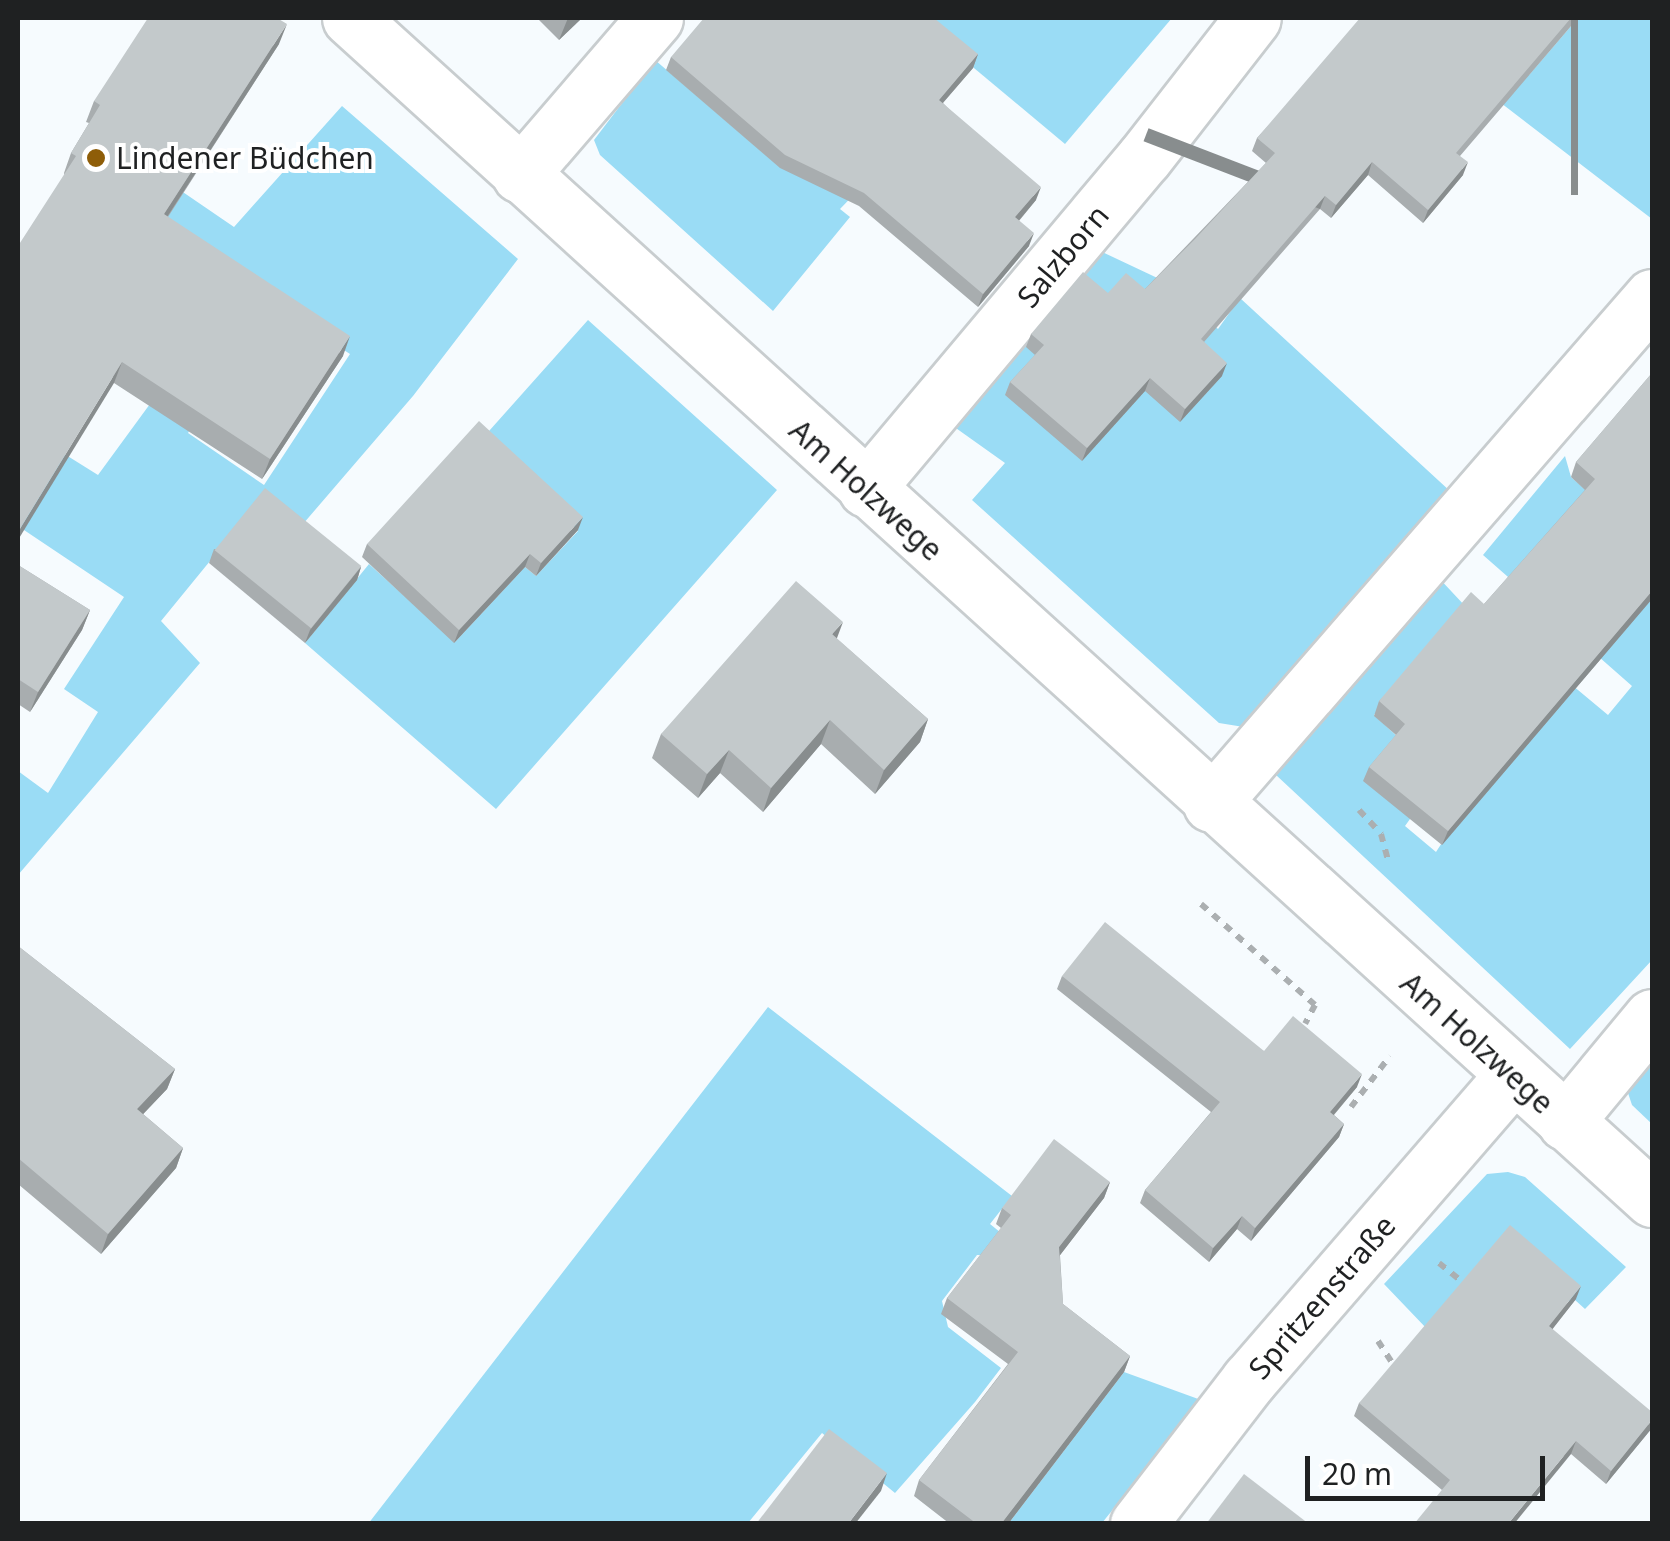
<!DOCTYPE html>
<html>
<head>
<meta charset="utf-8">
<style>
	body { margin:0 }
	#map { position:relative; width:1670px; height:1541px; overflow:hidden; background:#f6fbfe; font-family:"Noto Sans",sans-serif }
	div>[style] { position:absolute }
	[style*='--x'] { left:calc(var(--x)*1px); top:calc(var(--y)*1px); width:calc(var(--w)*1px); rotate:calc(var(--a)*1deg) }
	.green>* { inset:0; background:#9adcf5 }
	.path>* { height:6px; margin-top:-3px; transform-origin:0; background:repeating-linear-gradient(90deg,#abafb1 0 8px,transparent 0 16px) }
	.roads { filter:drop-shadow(2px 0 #c8cdcf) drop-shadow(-2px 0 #c8cdcf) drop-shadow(0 2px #c8cdcf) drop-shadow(0 -2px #c8cdcf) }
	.minor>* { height:55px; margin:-27.5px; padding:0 27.5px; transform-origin:27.5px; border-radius:27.5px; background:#fff }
	.tram>* { height:2.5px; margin:-1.25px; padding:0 1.25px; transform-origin:1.25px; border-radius:1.25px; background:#3d3f41 }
	.wall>* { inset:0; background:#a8adaf }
	.shaded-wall>* { inset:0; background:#888d8e; transform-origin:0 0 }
	.building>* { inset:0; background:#c3c9cb; transform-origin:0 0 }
	.dots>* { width:28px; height:28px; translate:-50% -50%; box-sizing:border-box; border:5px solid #fff; border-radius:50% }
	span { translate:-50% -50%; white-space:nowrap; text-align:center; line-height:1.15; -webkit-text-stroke:8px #fff; paint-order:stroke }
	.poi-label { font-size:30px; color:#1f2122 }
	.left { translate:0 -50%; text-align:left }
	.street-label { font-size:30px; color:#1f2122 }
	.frame { position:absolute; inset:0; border:20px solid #1f2122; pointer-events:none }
	.scale { position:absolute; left:1305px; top:1456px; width:240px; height:45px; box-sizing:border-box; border:5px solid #1f2122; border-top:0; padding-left:12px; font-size:30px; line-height:35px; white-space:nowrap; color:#1f2122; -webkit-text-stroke:8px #fff; paint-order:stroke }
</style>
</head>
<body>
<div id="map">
	<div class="green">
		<div style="clip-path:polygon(914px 18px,1172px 18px,1065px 144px)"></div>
		<div style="clip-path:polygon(1578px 18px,1652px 18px,1652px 219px,1441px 57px,1529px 75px)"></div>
		<div style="clip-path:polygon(897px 57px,947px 98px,840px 209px,850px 217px,773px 311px,600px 155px,594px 140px,655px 60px,781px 168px)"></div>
		<div style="clip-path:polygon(342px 106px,518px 259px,413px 396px,254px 581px,219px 550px,161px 621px,200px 663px,18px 875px,18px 771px,48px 793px,98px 712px,64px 689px,124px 597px,18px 526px,18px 425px,98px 475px,177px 367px,212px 392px,188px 433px,264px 485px,350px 354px,131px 211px,155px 173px,234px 227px)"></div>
		<div style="clip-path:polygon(1098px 250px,1168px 283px,1218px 329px,1240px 298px,1451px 492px,1250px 728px,1219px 723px,972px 500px,1005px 463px,953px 426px)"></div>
		<div style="clip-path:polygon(588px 320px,777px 490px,496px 809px,305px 643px,369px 564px,455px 642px,525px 567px,536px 576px,578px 531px,481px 440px)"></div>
		<div style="clip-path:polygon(1565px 456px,1571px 477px,1589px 493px,1652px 598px,1652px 960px,1570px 1049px,1276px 775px,1437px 576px,1466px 607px,1374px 715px,1400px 739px,1410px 819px,1405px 826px,1436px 852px,1554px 670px,1608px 715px,1632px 686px,1483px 555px)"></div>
		<div style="clip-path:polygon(768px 1007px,1012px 1196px,990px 1224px,1006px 1237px,993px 1255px,977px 1255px,942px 1301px,948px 1327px,1001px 1368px,975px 1402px,895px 1493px,822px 1433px,748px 1523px,368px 1524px)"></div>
		<div style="clip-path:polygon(1652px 1045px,1652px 1124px,1632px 1105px,1627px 1090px)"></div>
		<div style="clip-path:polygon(1508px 1172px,1525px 1177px,1626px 1267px,1585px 1309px,1575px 1300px,1428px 1330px,1384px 1284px,1487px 1174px)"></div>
		<div style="clip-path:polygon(1124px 1372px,1201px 1400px,1102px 1523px,1008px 1524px)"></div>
	</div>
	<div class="path">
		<div style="--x:1359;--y:810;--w:33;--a:47"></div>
		<div style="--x:1381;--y:834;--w:30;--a:75"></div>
		<div style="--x:1201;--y:904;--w:152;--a:41.5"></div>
		<div style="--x:1315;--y:1005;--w:21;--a:118"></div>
		<div style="--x:1351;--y:1107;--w:64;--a:-52.6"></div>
		<div style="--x:1439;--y:1263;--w:28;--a:39"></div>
		<div style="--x:1378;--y:1341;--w:24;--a:57"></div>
	</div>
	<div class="roads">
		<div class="minor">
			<div style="--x:350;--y:18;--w:1758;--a:42.21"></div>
			<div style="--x:520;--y:175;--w:207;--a:-49.3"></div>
			<div style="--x:866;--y:489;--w:432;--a:-50"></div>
			<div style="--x:1144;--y:158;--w:177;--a:-52.1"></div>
			<div style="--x:1211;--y:804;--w:672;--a:-48.98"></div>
			<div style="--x:1565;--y:1122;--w:136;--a:-50.4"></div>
			<div style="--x:1138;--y:1524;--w:182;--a:-52.4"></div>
			<div style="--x:1249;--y:1380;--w:403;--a:-49.1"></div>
		</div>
	</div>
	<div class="tram">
		<div style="--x:18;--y:19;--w:1;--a:-90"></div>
	</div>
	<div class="wall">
		<div style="clip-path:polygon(537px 18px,582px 18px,559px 40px)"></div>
		<div style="clip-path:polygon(1368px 18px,1578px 18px,1460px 156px,1463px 175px,1423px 223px,1368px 175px,1331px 218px,1320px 209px,1204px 342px,1222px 376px,1180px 422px,1145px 391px,1082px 461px,1005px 395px,1010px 382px,1035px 355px,1026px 347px,1031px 334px,1108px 293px,1145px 289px,1266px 163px,1252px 151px,1257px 138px)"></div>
		<div style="clip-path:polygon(279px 44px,168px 217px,343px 356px,262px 479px,114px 383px,64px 173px,71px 153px,89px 123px,86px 122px,94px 101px)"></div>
		<div style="clip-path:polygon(978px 54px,973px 68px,943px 103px,1036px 200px,1019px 221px,1029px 246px,978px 307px,859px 206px,780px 168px,666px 70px,671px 57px)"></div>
		<div style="clip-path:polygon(1652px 373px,1652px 599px,1442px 845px,1363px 781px,1369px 767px,1396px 735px,1374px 716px,1379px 701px,1484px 604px,1585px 490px,1571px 477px,1576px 462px)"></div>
		<div style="clip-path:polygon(578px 530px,536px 576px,525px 567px,454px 643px,362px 557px,367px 544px)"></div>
		<div style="clip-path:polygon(214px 549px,361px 567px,357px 580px,305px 643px,209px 563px)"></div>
		<div style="clip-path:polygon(18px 565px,90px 610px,82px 630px,30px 712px,18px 704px)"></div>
		<div style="clip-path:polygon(837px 639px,928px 719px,920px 742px,875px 794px,821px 744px,763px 812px,720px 773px,698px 798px,652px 758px,661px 734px)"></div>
		<div style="clip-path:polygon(18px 946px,175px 1069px,167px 1089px,143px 1114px,183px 1148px,176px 1168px,101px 1254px,18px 1184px)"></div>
		<div style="clip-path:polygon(1062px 976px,1264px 1051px,1357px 1087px,1334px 1115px,1344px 1124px,1339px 1137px,1251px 1241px,1237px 1229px,1209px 1262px,1140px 1203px,1145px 1190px,1211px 1112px,1057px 989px)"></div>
		<div style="clip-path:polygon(1110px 1182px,1104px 1198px,1060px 1255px,1063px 1304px,1130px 1356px,1124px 1372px,1008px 1524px,950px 1524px,914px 1496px,919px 1480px,1008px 1364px,941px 1314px,947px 1298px,1001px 1228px,996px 1224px,1002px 1208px)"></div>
		<div style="clip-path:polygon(1576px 1299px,1552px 1329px,1652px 1428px,1606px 1484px,1571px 1454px,1442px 1490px,1354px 1416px,1359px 1403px)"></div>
	</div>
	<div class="shaded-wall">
		<div style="clip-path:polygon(568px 18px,582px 18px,559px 40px)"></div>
		<div style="left:1571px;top:18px;width:7px;height:177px"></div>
		<div style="clip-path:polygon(287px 24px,279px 44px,156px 234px,164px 214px)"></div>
		<div style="clip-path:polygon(978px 54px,973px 68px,934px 113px,939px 100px)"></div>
		<div style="clip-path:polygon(1372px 162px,1368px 175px,1331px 218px,1336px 205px)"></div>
		<div style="clip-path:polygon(1468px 162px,1463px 175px,1423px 223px,1428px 210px)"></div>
		<div style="clip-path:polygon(1041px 187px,1036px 200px,1010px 231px,1015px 217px)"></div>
		<div style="left:1325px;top:196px;width:14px;height:189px;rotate:111deg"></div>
		<div style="clip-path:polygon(1034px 233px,1029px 246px,978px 307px,983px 294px)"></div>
		<div style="clip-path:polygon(350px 336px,343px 356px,262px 479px,270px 459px)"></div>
		<div style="clip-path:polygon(122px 362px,114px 383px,18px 540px,18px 532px)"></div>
		<div style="clip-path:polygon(1227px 363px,1222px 376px,1180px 422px,1185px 409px)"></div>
		<div style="clip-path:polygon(1150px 378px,1145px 391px,1082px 461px,1087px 448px)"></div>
		<div style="clip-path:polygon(583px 517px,578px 530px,536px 576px,541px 563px)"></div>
		<div style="clip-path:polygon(530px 554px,525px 567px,454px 643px,459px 630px)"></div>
		<div style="clip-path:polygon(361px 567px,357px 580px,305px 643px,310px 630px)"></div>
		<div style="clip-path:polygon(1652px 591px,1652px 599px,1442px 845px,1448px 831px)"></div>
		<div style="clip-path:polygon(90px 610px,82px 630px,30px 712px,38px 692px)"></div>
		<div style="clip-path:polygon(843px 622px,834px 646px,832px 634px)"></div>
		<div style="clip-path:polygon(928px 719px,920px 742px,875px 794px,884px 770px)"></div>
		<div style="clip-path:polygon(830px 720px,821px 744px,763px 812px,771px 788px)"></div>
		<div style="clip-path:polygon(729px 750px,720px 773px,698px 798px,707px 774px)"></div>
		<div style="clip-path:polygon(175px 1069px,167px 1089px,129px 1129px,137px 1109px)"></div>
		<div style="clip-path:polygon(1362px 1074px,1357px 1087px,1325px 1125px,1330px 1112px)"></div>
		<div style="clip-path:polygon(1344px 1124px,1339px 1137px,1251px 1241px,1255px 1228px)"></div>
		<div style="clip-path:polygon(183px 1148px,176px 1168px,101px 1254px,108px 1234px)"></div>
		<div style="clip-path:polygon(1110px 1182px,1104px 1198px,1054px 1263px,1059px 1247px)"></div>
		<div style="clip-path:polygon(1242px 1216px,1237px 1229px,1209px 1262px,1213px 1248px)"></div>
		<div style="clip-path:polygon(1581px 1286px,1576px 1299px,1544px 1340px,1549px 1326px)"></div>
		<div style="clip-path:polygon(1130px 1356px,1124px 1372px,1008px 1524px,1001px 1524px)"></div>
		<div style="clip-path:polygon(1652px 1420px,1652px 1428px,1606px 1484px,1611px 1471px)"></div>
		<div style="clip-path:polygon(1576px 1441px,1571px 1454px,1514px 1524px,1508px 1524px)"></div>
		<div style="clip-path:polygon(887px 1473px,881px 1491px,855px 1524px,848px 1524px)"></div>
	</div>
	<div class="building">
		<div style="clip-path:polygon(148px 18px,277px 18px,287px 24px,164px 214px,350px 336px,270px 459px,122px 362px,18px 532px,18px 246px,76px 156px,71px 153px,100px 105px,94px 101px)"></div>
		<div style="clip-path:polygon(704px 18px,934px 18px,978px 54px,939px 100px,1041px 187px,1015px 217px,1034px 233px,983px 294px,864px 193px,785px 155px,671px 57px)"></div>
		<div style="clip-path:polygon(1360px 18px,1365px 20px,1368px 18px,1571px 18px,1456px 153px,1468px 162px,1428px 210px,1372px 162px,1336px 205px,1325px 196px,1201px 339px,1227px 363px,1185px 409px,1150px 378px,1087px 448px,1010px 382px,1044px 345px,1031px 334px,1083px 272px,1108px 293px,1126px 273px,1145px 289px,1195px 239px,1275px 153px,1257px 138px)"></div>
		<div style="clip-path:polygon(1652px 373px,1652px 591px,1448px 831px,1369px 767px,1405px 724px,1379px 701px,1471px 592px,1484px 604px,1595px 479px,1576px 462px)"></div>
		<div style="clip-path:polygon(479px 421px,583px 517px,541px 563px,530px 554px,459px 630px,367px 544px)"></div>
		<div style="left:265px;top:488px;width:124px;height:80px;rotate:39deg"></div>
		<div style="clip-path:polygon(18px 565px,90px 610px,38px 692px,18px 679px)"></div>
		<div style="clip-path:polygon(796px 581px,843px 622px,832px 634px,928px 719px,884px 770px,830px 720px,771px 788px,729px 750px,707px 774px,661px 734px)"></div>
		<div style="clip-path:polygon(1105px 922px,1264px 1051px,1293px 1016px,1362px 1074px,1330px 1112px,1344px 1124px,1255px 1228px,1242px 1216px,1213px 1248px,1145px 1190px,1220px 1102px,1062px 976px)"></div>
		<div style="clip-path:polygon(18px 946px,175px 1069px,137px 1109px,183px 1148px,108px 1234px,18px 1158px)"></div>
		<div style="clip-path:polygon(1054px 1139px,1110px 1182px,1059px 1247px,1063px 1304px,1130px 1356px,1001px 1524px,977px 1524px,919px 1480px,1018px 1352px,947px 1298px,1011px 1215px,1002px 1208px)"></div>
		<div style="clip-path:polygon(1510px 1225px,1581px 1286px,1549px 1326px,1652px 1412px,1652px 1420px,1611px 1471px,1576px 1441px,1508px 1524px,1414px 1524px,1450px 1480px,1359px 1403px)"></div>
		<div style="clip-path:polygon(829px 1429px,887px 1473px,848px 1524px,756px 1524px)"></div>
		<div style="clip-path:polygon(1244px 1474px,1309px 1524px,1206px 1524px)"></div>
	</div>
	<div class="dots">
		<div style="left:96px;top:158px;background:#8e5d08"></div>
	</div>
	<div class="poi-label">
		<span class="left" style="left:116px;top:158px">Lindener Büdchen</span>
	</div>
	<div class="street-label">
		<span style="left:1063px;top:256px;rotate:-50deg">Salzborn</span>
		<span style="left:866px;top:490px;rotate:42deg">Am Holzwege</span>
		<span style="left:1477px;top:1043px;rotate:42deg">Am Holzwege</span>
		<span style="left:1322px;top:1297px;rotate:-49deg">Spritzenstraße</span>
	</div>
	<div class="frame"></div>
	<div class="scale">20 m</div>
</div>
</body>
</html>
